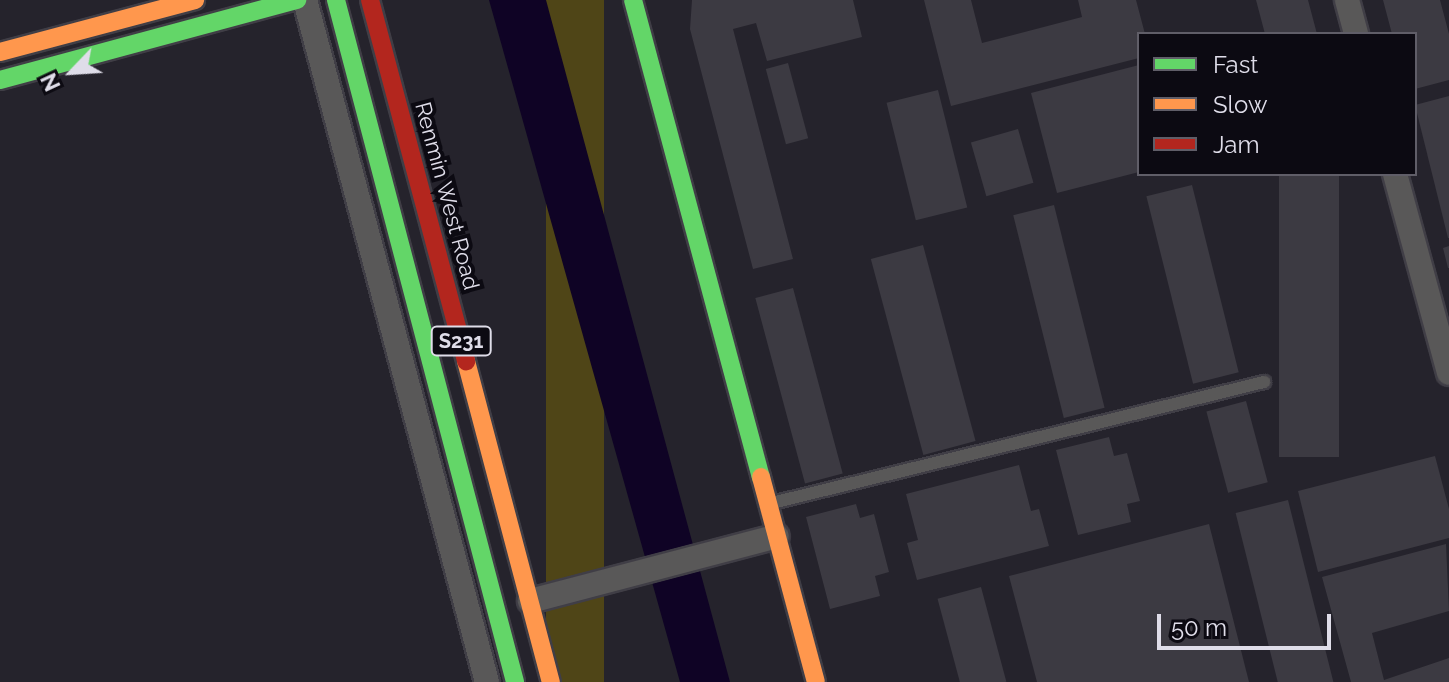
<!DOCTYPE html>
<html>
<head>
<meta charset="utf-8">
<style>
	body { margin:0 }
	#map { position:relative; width:1449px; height:682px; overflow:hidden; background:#25232c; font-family:Raleway,sans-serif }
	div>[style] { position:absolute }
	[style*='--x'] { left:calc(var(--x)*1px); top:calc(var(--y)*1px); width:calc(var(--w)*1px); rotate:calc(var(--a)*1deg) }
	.green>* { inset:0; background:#4f4517; transform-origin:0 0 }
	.water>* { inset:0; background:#0f0325 }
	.building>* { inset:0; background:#3c3a42; transform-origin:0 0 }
	.roads { filter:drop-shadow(2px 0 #403e46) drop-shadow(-2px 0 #403e46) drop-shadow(0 2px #403e46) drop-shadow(0 -2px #403e46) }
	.lane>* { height:12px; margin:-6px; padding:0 6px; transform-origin:6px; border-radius:6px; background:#595858 }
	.street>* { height:24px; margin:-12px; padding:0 12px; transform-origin:12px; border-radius:12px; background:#595858 }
	.fast>* { height:18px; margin:-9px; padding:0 9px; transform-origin:9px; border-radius:9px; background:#63d668 }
	.slow>* { height:18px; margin:-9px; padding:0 9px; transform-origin:9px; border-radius:9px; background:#ff974d }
	.jam>* { height:18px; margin:-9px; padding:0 9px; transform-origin:9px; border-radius:9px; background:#b3261e }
	span { translate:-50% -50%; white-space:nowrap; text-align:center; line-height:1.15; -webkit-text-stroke:8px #0c0a12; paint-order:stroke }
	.shield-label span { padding:2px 6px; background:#0c0a12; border:2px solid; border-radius:6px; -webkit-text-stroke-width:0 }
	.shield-label { font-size:20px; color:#dfdde9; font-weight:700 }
	.street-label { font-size:22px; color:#dfdde9 }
	.legend { position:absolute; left:1137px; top:32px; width:280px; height:144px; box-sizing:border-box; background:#0c0a12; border:2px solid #605e68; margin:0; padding:10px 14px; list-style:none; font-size:24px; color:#dfdde9 }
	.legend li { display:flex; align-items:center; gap:16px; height:40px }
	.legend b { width:40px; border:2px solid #605e68 }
	.north { position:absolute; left:32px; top:32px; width:80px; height:80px; -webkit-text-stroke:6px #0c0a12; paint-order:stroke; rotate:245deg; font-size:22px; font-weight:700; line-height:32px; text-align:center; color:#dfdde9 }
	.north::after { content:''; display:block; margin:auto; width:28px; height:36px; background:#dfdde9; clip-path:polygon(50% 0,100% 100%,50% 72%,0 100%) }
	.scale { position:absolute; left:1157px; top:614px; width:174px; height:36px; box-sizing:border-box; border:4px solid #dfdde9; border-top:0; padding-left:10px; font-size:24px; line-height:28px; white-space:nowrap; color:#dfdde9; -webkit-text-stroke:6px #0c0a12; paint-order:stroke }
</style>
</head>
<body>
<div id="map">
	<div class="green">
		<div style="left:546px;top:0;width:58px;height:706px"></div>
	</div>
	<div class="water">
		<div style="clip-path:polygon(489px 0,546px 0,730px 682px,680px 682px)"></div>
	</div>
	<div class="building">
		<div style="clip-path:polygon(692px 0,853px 0,862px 37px,767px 61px,756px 23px,733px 29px,793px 259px,753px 269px,690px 29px)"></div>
		<div style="clip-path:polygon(924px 0,971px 0,982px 43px,1082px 17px,1078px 0,1136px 0,1145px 34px,1139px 34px,1139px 58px,951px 106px)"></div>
		<div style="clip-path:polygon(1256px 0,1308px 0,1317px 34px,1265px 34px)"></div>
		<div style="clip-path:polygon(1383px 0,1440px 0,1449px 34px,1449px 80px,1415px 89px,1415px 34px,1392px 34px)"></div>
		<div style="left:788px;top:63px;width:78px;height:23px;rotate:75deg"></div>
		<div style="clip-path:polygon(1139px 65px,1139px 172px,1057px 193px,1031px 93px)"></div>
		<div style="left:938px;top:90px;width:121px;height:53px;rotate:76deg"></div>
		<div style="clip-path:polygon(1449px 96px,1449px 238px,1448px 238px,1415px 105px)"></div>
		<div style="left:1018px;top:129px;width:56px;height:49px;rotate:74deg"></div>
		<div style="left:1279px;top:174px;width:60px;height:283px"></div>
		<div style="left:1192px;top:185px;width:193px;height:47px;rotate:76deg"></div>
		<div style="left:1054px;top:205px;width:209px;height:42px;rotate:76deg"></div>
		<div style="left:923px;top:245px;width:203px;height:54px;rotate:75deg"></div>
		<div style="clip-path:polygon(1449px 246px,1449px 268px,1448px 268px,1443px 248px)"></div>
		<div style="left:793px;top:288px;width:192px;height:39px;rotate:75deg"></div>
		<div style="left:1246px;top:401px;width:84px;height:41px;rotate:75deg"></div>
		<div style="clip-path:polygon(1109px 437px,1114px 456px,1127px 453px,1140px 501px,1127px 504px,1131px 522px,1078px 535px,1056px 450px)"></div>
		<div style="clip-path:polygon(1435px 456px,1449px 509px,1449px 538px,1318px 572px,1298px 491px)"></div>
		<div style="clip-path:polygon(1019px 465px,1031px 511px,1039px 509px,1049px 546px,917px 580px,907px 543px,918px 540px,906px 494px)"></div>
		<div style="left:1288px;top:500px;width:188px;height:54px;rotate:76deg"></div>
		<div style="clip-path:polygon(856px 504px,860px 518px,874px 514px,889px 572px,875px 576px,880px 596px,830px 609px,806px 517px)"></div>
		<div style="clip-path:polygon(1209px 524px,1249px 682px,1037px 682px,1009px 576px)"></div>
		<div style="clip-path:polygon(1446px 544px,1449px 611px,1372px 633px,1384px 680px,1449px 658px,1449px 682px,1351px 682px,1322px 577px)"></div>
		<div style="left:981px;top:587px;width:98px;height:45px;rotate:75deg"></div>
	</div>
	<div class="roads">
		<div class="lane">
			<div style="--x:772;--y:503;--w:507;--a:-13.82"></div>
		</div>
		<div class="street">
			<div style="--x:305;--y:0;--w:706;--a:75.06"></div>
			<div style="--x:1347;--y:0;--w:35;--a:75"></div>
			<div style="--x:1395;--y:174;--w:206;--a:74.8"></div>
			<div style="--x:530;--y:601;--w:255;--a:-14.7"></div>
		</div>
		<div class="fast">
			<div style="--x:336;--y:0;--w:705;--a:75.29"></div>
			<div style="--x:633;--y:0;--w:494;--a:75"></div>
			<div style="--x:0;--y:80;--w:308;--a:-15.1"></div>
		</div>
		<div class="slow">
			<div style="--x:0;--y:52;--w:202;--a:-14.9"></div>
			<div style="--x:466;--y:361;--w:332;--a:75.2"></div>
			<div style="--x:761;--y:477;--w:212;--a:75"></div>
		</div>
		<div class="jam">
			<div style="--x:370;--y:0;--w:374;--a:75.1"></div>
		</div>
	</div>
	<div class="shield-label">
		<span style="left:461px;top:341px">S231</span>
	</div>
	<div class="street-label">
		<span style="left:447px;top:196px;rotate:75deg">Renmin West Road</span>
	</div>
	<ul class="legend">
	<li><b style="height:10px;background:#63d668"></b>Fast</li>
	<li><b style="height:10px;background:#ff974d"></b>Slow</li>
	<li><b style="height:10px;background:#b3261e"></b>Jam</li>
	</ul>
	<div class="north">N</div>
	<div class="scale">50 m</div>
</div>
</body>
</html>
